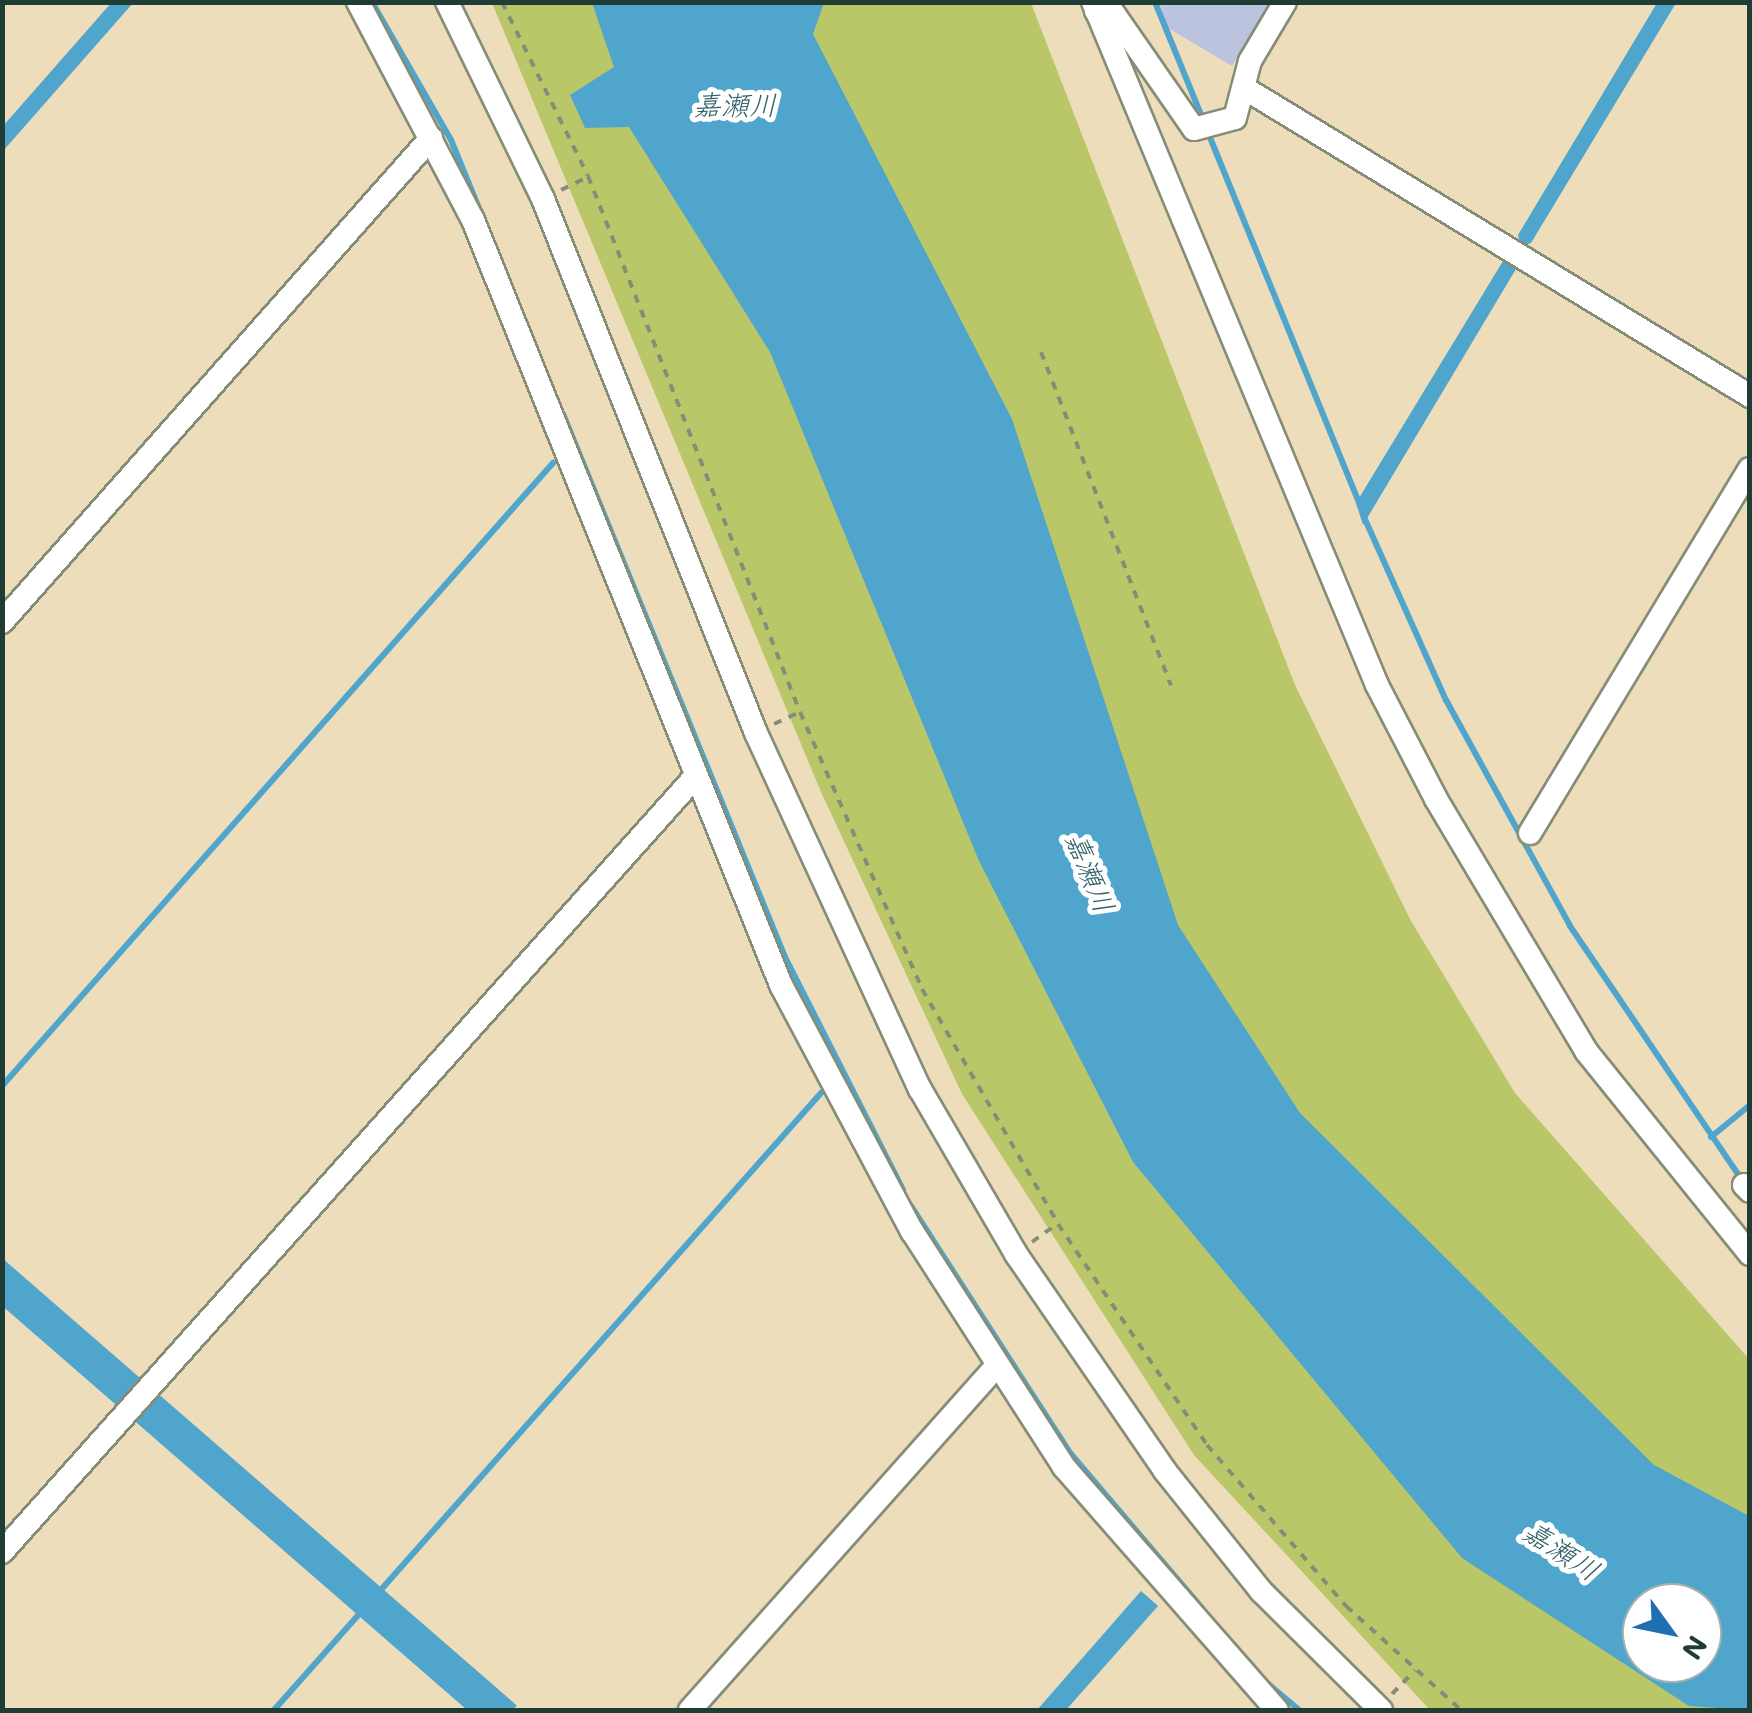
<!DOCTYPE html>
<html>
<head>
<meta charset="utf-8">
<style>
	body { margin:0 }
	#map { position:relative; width:1752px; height:1713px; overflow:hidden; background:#edddba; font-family:Mali,"Klee One",sans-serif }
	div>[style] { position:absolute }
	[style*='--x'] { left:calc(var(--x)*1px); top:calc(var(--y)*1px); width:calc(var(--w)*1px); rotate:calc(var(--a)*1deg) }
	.industrial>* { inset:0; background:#bbc3de }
	.green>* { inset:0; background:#bac769 }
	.water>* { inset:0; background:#50a5cc; transform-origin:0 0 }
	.stream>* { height:6px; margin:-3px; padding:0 3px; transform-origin:3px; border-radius:3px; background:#50a5cc }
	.path>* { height:4px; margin-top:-2px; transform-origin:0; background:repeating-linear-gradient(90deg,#868d77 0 8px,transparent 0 16px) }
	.roads { filter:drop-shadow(2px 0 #868d77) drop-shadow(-2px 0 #868d77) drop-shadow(0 2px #868d77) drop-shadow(0 -2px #868d77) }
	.street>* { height:22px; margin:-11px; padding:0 11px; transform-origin:11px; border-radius:11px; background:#fff }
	span { translate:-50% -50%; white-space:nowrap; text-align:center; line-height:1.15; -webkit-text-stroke:10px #fff; paint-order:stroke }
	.water-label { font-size:28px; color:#306169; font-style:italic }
	.frame { position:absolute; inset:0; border:5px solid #1f3d34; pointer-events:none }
	.north { position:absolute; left:1622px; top:1583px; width:100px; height:100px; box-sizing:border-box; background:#fff; border:2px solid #a5b1ae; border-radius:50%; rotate:123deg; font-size:28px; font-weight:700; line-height:40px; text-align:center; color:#1f3d34 }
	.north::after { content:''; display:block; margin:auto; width:35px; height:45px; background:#1f6fb2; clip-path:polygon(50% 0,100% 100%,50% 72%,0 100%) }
</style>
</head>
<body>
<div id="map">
	<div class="industrial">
		<div style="clip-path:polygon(1160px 3px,1160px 2px,1270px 3px,1232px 66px,1168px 28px)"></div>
	</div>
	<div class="green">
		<div style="clip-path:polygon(791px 2px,1031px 3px,1295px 685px,1411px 921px,1515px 1093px,1749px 1359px,1749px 1539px,1648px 1481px,1282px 1125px,1155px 911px)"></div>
		<div style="clip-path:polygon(492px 3px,625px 3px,657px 107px,1642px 1663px,1749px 1710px,1430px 1710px,1194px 1455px,962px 1094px,821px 792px)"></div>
	</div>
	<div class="water">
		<div style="clip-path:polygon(112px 2px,133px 3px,3px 151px,3px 126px)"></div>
		<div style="clip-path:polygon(evenodd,592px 3px,824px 3px,813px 34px,1012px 419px,1178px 925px,1300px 1113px,1654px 1465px,1749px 1516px,1749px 1710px,1689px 1706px,1462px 1558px,1133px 1162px,979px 861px,770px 352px,629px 127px,585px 128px,570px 95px,614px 67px,592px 3px,1702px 1603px,1702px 1663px,1642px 1663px,1642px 1603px,1702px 1603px)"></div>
		<div style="clip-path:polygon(1657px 3px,1676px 3px,1531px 243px,1521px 246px,1518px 235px)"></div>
		<div style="clip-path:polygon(1513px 259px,1516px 269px,1363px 525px,1356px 503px,1503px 261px)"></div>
		<div style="left:2px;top:1258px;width:682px;height:36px;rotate:41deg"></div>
		<div style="clip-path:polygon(1141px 1591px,1158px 1606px,1066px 1710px,1037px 1710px)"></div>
	</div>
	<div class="stream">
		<div style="--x:372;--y:2;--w:159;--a:60.2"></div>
		<div style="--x:451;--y:140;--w:79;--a:67.7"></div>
		<div style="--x:1155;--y:2;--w:122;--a:67.8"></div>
		<div style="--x:1209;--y:135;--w:400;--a:67.8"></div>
		<div style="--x:563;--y:414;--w:587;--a:67.76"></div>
		<div style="--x:785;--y:957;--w:261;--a:63.1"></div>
		<div style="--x:1364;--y:517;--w:201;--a:65.9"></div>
		<div style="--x:1446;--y:700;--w:258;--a:61.2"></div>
		<div style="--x:1570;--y:926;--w:305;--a:55.9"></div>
		<div style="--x:2;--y:1086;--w:832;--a:-48.51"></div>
		<div style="--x:1711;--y:1137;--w:50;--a:-39.4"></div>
		<div style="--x:911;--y:1206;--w:295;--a:57.2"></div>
		<div style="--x:1071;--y:1454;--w:202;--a:49.6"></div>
		<div style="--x:379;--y:1592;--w:667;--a:-48.47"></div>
		<div style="--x:1266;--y:1682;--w:43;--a:40.3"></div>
		<div style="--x:274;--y:1710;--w:132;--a:-48.4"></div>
	</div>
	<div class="path">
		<div style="--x:502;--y:2;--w:194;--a:63.7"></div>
		<div style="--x:588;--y:176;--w:576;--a:68.42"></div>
		<div style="--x:800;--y:712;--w:303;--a:66.2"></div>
		<div style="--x:922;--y:989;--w:272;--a:59.9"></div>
		<div style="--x:1058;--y:1224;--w:267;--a:56"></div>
		<div style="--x:1207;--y:1445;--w:213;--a:49.2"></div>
		<div style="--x:1346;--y:1606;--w:155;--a:42.1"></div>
		<div style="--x:561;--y:190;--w:30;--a:-26"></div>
		<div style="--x:1041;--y:352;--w:358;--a:68.7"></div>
		<div style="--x:774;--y:724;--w:29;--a:-25"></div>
		<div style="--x:1032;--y:1242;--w:31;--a:-36"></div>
		<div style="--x:1392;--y:1694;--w:33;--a:-46"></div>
	</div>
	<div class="roads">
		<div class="street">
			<div style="--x:358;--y:2;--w:246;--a:62.2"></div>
			<div style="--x:473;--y:220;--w:825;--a:68.07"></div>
			<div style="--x:781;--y:985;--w:279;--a:62"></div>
			<div style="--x:912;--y:1231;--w:281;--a:57.2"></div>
			<div style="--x:1064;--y:1467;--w:323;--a:48.8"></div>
			<div style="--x:447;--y:2;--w:219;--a:64"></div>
			<div style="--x:543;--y:199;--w:575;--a:68.25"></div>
			<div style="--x:756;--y:733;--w:392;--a:65.3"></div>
			<div style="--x:920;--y:1089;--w:191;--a:59.8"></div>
			<div style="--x:1016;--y:1254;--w:263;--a:55.5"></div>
			<div style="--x:1165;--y:1471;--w:154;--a:51.3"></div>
			<div style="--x:1261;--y:1591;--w:169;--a:44.8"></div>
			<div style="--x:1093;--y:2;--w:740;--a:67.42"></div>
			<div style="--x:1377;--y:685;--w:128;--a:62.6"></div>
			<div style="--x:1436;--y:799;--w:293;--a:59.2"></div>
			<div style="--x:1586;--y:1051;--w:261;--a:51.1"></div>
			<div style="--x:1096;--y:11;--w:18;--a:9"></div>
			<div style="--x:1114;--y:14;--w:140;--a:55.2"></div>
			<div style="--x:1194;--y:129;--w:42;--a:-15"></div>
			<div style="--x:1235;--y:118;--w:59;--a:-75.3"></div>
			<div style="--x:1250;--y:61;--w:69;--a:-59.3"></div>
			<div style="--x:1249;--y:91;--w:587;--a:31.33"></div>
			<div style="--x:2;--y:622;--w:647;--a:-48.45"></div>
			<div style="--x:1530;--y:833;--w:425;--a:-58.9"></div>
			<div style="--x:1744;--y:1185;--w:8;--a:45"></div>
			<div style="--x:2;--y:1552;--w:1038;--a:-48.2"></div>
			<div style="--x:690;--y:1710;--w:461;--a:-48.3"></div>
		</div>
	</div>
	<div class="water-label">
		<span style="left:735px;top:104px">嘉瀬川</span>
		<span style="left:1091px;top:872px;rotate:68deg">嘉瀬川</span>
		<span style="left:1562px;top:1550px;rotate:33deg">嘉瀬川</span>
	</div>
	<div class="frame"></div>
	<div class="north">N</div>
</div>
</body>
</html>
